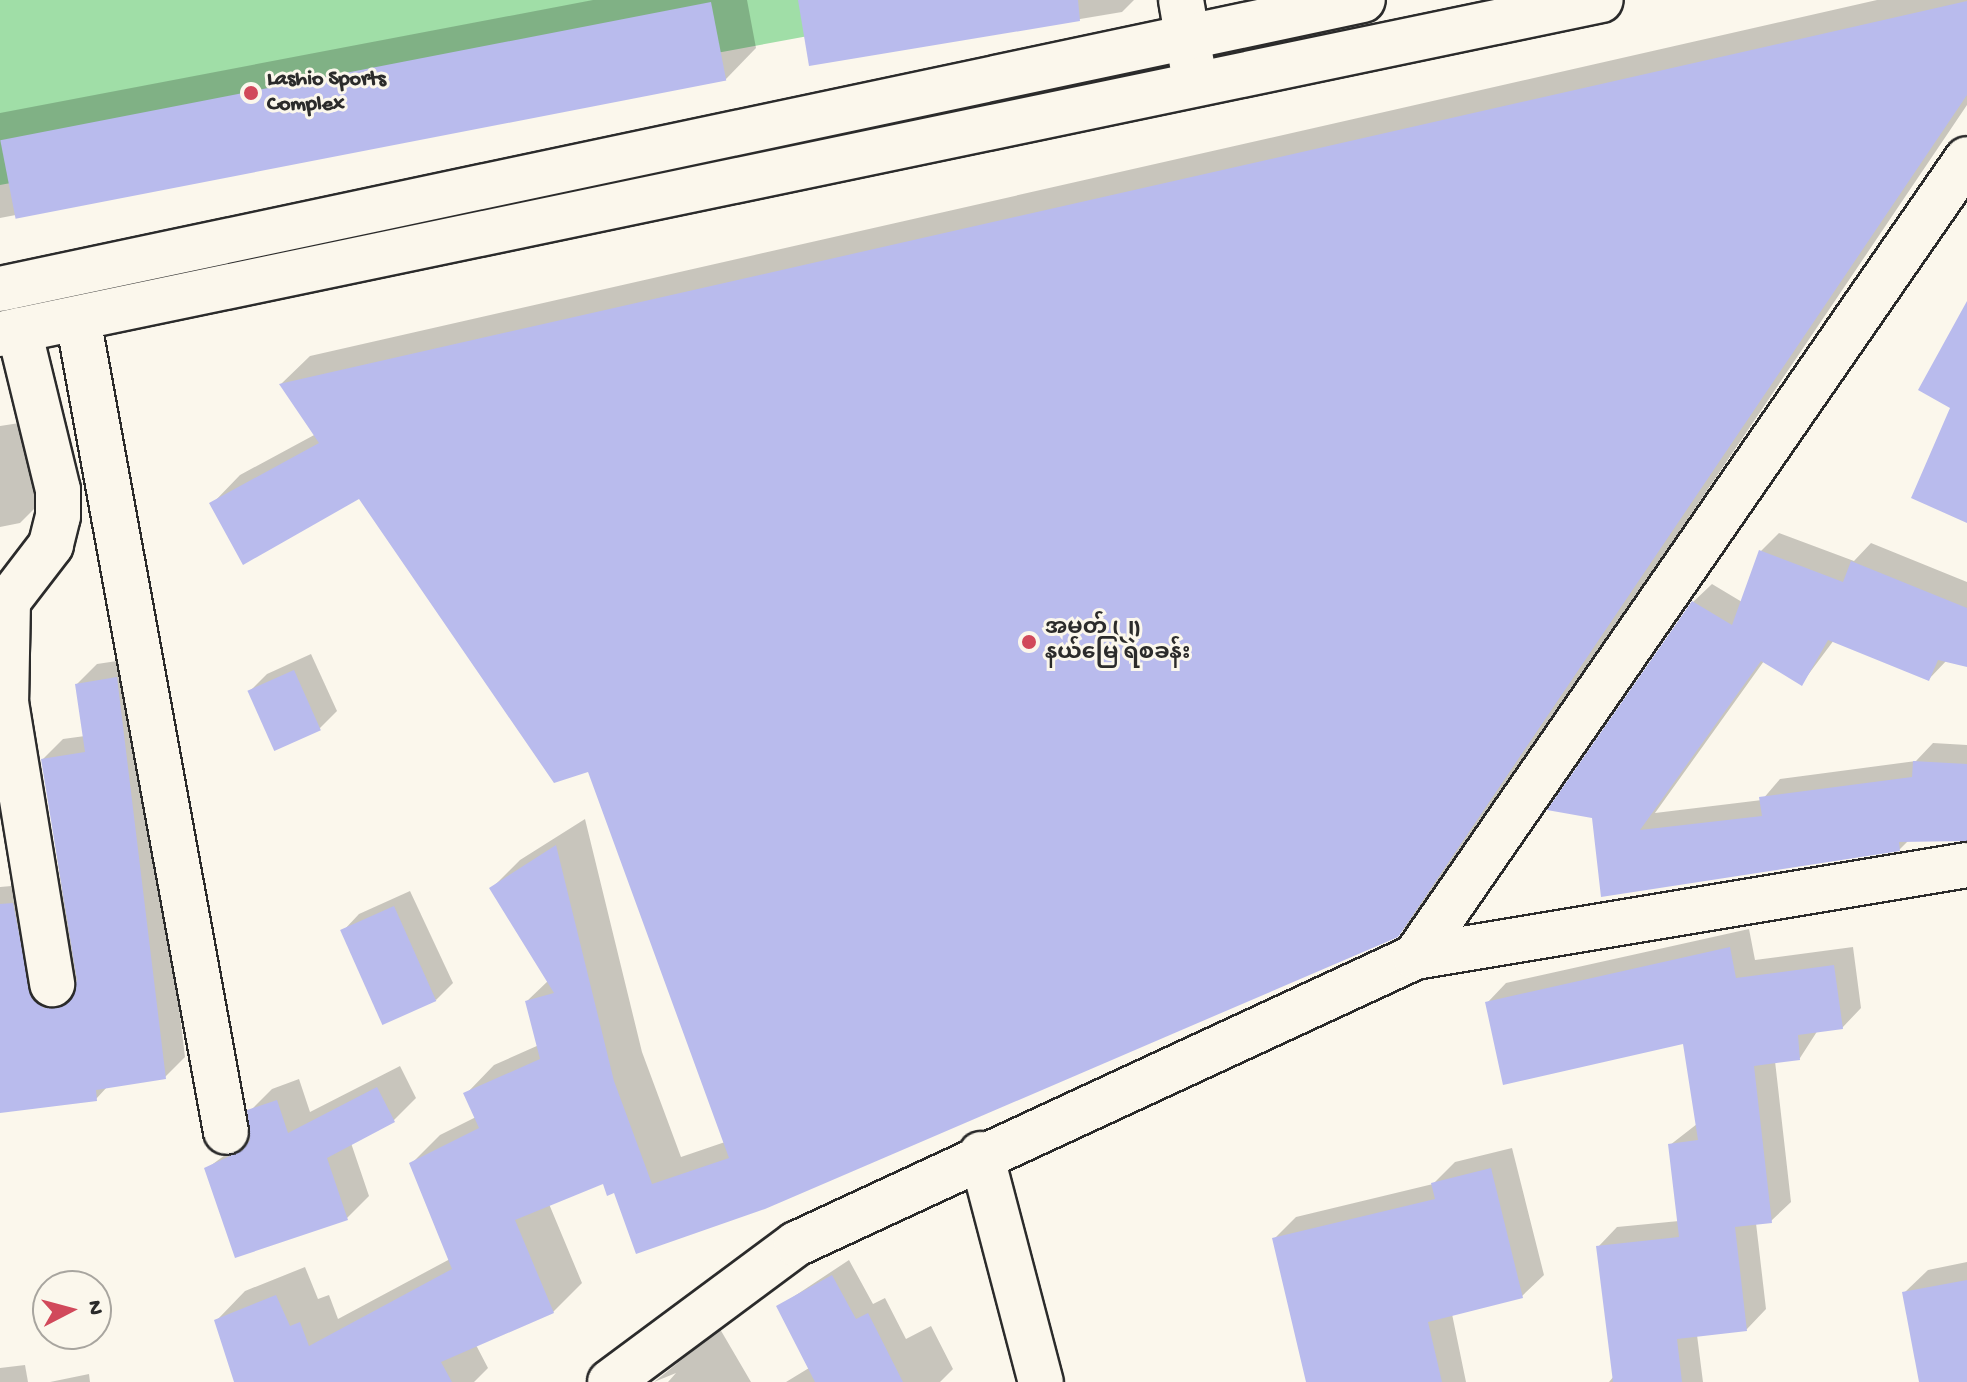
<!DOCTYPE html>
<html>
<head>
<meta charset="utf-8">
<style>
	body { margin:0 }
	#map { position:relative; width:1967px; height:1382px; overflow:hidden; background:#fbf7ec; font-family:"Gochi Hand","Noto Sans Myanmar",sans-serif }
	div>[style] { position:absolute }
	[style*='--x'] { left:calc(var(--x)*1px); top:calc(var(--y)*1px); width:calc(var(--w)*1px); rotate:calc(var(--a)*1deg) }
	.green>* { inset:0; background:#a0dea7 }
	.shadow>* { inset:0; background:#0003 }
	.building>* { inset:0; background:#b9bbed; transform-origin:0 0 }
	.roads { filter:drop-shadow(2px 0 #2b2b2b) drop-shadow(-2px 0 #2b2b2b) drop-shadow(0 2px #2b2b2b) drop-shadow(0 -2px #2b2b2b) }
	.minor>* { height:44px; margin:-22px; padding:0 22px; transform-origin:22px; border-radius:22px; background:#fbf7ec }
	.major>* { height:44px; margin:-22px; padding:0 22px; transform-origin:22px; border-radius:22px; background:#fbf7ec }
	.dots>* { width:22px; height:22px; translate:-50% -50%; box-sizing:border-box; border:4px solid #fbf7ec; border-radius:50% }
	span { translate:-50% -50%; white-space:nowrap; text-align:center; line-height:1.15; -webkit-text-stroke:6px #fbf7ec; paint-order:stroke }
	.poi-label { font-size:22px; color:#2b2b2b; font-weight:700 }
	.left { translate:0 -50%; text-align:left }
	.north { position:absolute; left:32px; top:1270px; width:80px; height:80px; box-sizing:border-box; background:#fbf7ec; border:2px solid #a8a59f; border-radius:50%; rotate:84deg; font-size:22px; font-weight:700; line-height:32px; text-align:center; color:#2b2b2b }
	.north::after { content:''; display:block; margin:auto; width:28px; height:36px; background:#d1495b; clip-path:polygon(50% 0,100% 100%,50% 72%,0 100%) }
</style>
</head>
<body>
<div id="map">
	<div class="green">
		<div style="clip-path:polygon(0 0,1004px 0,0 185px)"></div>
	</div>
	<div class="shadow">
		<div style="clip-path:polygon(593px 0,747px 0,756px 48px,725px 80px,0 218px,0 113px)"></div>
		<div style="clip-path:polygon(800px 0,1134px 0,1122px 12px,811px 64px)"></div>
		<div style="clip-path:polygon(1877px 0,1967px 0,1967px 105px,1427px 906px,1397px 936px,765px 1207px,615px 1190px,604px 1182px,549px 1204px,582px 1283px,553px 1312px,476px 1345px,488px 1368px,474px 1382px,237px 1382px,217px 1320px,245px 1291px,305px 1267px,318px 1299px,329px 1295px,338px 1319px,450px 1259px,411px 1164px,440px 1135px,476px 1117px,466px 1094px,494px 1065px,539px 1045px,527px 1001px,549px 980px,492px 888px,520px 860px,585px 819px,642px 1052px,681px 1157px,725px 1142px,589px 769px,359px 497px,212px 504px,240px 475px,316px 434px,281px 384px,310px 356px)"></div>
		<div style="clip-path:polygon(26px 422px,39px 504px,20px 523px,0 527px,0 426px)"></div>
		<div style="clip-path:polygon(1779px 533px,1854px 561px,1871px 543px,1967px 582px,1967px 665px,1947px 660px,1929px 679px,1834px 640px,1802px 683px,1764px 661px,1655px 813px,1762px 800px,1780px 779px,1916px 761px,1933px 743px,1967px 745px,1967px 840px,1909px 840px,1900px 849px,1603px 894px,1693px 602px,1712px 584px,1742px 602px,1761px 551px)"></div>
		<div style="clip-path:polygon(311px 654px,337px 711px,320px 728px,275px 748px,250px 691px,267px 674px)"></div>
		<div style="clip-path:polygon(137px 658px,185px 1057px,165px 1077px,108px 1086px,96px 1099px,0 1111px,0 887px,34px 884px,52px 979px,76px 989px,43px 759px,63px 739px,85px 736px,77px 684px,97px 664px)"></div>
		<div style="clip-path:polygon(410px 891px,453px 983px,436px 1000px,343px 931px,359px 914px)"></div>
		<div style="clip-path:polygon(1749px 929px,1755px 960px,1853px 947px,1861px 1008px,1842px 1028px,1818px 1030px,1800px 1058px,1775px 1061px,1791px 1202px,1771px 1221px,1756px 1223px,1766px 1309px,1747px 1329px,1697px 1335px,1703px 1382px,1609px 1382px,1614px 1376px,1598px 1247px,1617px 1227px,1679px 1221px,1670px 1145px,1697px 1124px,1685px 1042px,1487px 1003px,1506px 983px)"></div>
		<div style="clip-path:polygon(400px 1066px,416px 1098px,394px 1120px,351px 1143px,369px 1196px,347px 1218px,206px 1169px,251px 1136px,250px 1111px,272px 1089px,299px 1079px,310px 1112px)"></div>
		<div style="clip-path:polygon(1512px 1148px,1544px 1275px,1522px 1296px,1452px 1314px,1466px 1382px,1307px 1382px,1274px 1239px,1296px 1217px,1433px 1184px,1455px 1162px)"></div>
		<div style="clip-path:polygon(849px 1260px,873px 1304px,885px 1298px,906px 1339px,931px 1326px,953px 1369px,940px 1382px,786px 1382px,809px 1368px,778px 1307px)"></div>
		<div style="clip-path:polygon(1967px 1262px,1967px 1382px,1921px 1382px,1904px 1293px,1928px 1270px)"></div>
		<div style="clip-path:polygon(720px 1329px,751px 1382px,668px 1382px,676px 1373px,654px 1382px)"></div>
		<div style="clip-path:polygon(25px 1365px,28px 1382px,0 1382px,0 1368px)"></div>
		<div style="clip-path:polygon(89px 1374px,90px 1382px,50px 1382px)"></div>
	</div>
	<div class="building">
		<div style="clip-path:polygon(798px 0,1078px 0,1080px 21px,809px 66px)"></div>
		<div style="clip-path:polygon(1967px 1px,1967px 95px,1398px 937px,765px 1209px,636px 1254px,614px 1193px,607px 1196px,603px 1184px,515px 1220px,554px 1313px,441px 1362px,452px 1382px,234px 1382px,214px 1320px,276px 1295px,290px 1326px,300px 1322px,309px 1346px,452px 1269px,409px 1163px,479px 1128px,463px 1093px,540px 1059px,525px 1001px,554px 993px,489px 888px,556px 845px,614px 1081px,652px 1184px,729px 1158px,588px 772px,554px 783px,359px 499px,243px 565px,209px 503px,319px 443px,279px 384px)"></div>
		<div style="left:711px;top:2px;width:80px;height:724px;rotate:79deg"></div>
		<div style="clip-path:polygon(1967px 301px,1967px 523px,1911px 498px,1950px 408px,1918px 390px)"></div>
		<div style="clip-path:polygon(1759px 550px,1843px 582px,1851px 561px,1967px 608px,1967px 667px,1938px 660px,1929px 681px,1828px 640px,1802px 686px,1761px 661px,1640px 830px,1762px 816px,1759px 797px,1912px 777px,1913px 761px,1967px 764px,1967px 841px,1899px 842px,1900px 851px,1601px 897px,1592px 818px,1547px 810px,1692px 601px,1732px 625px)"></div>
		<div style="left:294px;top:670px;width:66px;height:51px;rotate:66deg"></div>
		<div style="clip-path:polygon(117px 677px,166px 1079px,96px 1090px,97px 1101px,0 1113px,0 904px,13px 903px,32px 999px,44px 1008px,67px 1004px,77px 980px,41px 759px,85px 752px,75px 684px)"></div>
		<div style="left:394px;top:906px;width:104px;height:59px;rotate:66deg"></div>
		<div style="clip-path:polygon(1730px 947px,1736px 978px,1834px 965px,1843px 1029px,1798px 1035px,1800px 1060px,1754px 1066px,1772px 1223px,1735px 1227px,1747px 1331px,1677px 1339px,1682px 1382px,1613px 1382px,1596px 1246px,1679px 1237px,1668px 1144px,1698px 1140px,1683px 1044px,1503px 1085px,1485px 1002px)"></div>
		<div style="clip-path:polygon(377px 1087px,395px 1122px,327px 1158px,348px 1220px,235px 1258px,204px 1168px,243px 1150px,250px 1140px,247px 1110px,277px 1100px,288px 1133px)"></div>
		<div style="clip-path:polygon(1491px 1168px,1523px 1298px,1428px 1322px,1442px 1382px,1306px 1382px,1272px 1238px,1435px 1199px,1431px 1183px)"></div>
		<div style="clip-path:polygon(832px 1275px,856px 1319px,868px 1313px,903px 1382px,815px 1382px,776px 1306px)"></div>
		<div style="clip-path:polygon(1967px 1280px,1967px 1382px,1919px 1382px,1902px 1292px)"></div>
	</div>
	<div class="roads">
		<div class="minor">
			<div style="--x:1181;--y:0;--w:83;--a:80.3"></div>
			<div style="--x:78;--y:319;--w:826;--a:79.68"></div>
			<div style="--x:19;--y:330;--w:165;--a:76.3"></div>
			<div style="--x:58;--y:490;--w:26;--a:90"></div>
			<div style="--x:58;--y:516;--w:30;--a:104"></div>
			<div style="--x:51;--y:545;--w:71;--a:127.5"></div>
			<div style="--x:8;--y:601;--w:101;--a:91.1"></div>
			<div style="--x:6;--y:702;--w:286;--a:80.7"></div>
			<div style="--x:1415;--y:957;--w:970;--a:-55.33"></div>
			<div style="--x:981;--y:1154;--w:236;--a:75.3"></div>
			<div style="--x:610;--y:1382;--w:232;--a:-36.6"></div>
			<div style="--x:796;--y:1244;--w:682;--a:-24.87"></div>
			<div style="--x:1415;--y:957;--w:560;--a:-9.46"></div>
		</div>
		<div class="major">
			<div style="--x:0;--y:289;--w:1393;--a:-11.97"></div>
			<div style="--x:0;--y:334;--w:1635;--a:-11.78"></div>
		</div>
	</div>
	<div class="dots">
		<div style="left:251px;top:93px;background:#d1495b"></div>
		<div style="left:1029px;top:642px;background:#d1495b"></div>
	</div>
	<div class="poi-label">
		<span class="left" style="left:267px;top:93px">Lashio Sports<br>Complex</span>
		<span class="left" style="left:1045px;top:642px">အမှတ် (၂)<br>နယ်မြေ ရဲစခန်း</span>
	</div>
	<div class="north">N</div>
</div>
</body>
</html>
